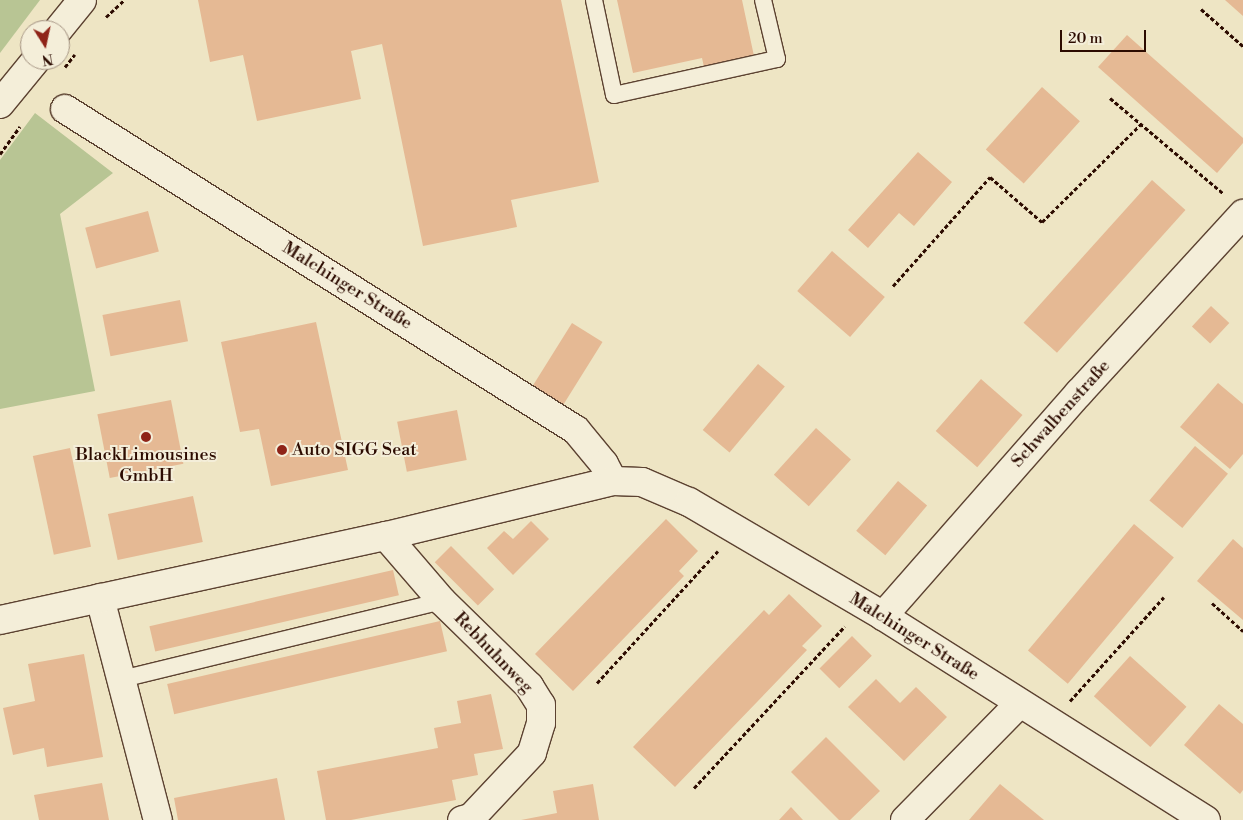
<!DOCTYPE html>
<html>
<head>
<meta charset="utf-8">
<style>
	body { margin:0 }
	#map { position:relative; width:1243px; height:820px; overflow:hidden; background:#eee5c4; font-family:"Libre Bodoni",serif }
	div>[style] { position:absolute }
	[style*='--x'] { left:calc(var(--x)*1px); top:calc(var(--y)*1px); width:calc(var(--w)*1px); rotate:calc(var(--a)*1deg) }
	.green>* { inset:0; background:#b8c594 }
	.building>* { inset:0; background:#e5b994; transform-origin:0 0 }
	.path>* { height:3px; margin-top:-1.5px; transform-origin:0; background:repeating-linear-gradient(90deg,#2c0b00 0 4px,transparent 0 6.5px) }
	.roads { filter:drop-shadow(1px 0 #5c4231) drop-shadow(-1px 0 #5c4231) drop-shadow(0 1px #5c4231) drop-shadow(0 -1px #5c4231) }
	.service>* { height:16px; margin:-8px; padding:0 8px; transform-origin:8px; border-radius:8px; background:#f4eed9 }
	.minor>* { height:28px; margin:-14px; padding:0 14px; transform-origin:14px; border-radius:14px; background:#f4eed9 }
	.tertiary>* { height:28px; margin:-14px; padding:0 14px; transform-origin:14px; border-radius:14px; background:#f4eed9 }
	.dots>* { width:14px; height:14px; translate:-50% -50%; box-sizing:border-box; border:2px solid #f4eed9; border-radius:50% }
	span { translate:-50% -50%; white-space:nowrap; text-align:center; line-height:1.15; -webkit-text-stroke:4px #f4eed9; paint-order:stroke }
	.street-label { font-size:18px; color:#2c0b00 }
	.poi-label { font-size:18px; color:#2c0b00 }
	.left { translate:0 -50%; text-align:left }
	.north { position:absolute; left:20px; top:20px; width:50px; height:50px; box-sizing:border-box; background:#f4eed9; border:1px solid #a49382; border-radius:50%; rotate:170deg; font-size:14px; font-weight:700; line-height:20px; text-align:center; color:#2c0b00 }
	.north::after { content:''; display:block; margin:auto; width:18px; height:22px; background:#8f2418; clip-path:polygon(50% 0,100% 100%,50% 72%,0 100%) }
	.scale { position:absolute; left:1060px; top:30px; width:86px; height:22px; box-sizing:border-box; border:2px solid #2c0b00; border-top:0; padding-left:6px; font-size:15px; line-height:18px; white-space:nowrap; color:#2c0b00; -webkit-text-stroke:4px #f4eed9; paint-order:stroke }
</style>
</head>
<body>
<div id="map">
	<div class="green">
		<div style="clip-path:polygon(0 0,40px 0,0 53px)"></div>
		<div style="clip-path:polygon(35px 113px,113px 173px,60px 214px,95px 391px,0 409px,0 160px)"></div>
	</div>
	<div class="building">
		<div style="clip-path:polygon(198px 0,561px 0,599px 182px,511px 200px,517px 227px,423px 246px,382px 44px,351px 51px,361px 99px,257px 121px,243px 55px,210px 62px)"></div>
		<div style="clip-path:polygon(617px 0,742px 0,754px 56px,704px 67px,702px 58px,633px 73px)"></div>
		<div style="clip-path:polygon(1225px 0,1243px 0,1243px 16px)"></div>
		<div style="clip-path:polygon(1127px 35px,1243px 138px,1243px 143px,1217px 173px,1098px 67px)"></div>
		<div style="left:1042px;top:87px;width:51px;height:84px;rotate:42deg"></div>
		<div style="clip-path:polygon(918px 152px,952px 182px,914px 226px,899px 213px,868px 248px,848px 230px)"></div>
		<div style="left:1152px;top:180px;width:45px;height:192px;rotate:42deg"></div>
		<div style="left:148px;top:211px;width:42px;height:65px;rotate:75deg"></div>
		<div style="left:832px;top:251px;width:70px;height:53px;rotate:41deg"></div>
		<div style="left:180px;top:300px;width:42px;height:79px;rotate:79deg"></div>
		<div style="left:1211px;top:306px;width:25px;height:28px;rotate:43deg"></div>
		<div style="clip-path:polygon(316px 322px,348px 470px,271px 486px,259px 429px,240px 432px,221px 342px)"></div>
		<div style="left:572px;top:323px;width:36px;height:74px;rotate:32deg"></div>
		<div style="left:758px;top:364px;width:35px;height:86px;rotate:40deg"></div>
		<div style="left:981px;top:379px;width:55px;height:69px;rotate:41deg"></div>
		<div style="clip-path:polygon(1218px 383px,1243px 404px,1243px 454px,1230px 469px,1180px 427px)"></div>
		<div style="left:171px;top:400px;width:65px;height:75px;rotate:79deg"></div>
		<div style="left:457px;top:410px;width:51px;height:61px;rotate:79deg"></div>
		<div style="left:816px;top:428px;width:47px;height:63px;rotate:42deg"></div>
		<div style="left:1195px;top:446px;width:43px;height:71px;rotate:40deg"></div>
		<div style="left:70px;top:448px;width:101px;height:38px;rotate:78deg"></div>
		<div style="left:898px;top:481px;width:38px;height:65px;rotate:40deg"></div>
		<div style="left:193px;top:496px;width:47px;height:87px;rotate:78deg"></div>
		<div style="clip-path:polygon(666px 519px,698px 551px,679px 571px,684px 576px,573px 691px,535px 654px)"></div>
		<div style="clip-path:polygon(531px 521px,549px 539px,513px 575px,487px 548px,504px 531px,513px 539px)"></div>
		<div style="left:1134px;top:524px;width:52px;height:165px;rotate:40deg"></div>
		<div style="clip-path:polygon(1233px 539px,1243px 548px,1243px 620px,1197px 581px)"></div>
		<div style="left:451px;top:546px;width:61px;height:23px;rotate:45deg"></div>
		<div style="left:393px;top:570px;width:26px;height:250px;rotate:77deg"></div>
		<div style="clip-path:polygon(789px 594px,822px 626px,802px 646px,807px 650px,675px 787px,633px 747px,764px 610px,769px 615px)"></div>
		<div style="left:440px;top:621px;width:31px;height:280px;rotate:77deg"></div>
		<div style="left:852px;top:636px;width:28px;height:46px;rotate:45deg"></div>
		<div style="clip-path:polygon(84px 654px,103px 757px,47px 767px,44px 748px,13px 755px,3px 708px,35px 701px,28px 664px)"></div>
		<div style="left:1130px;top:656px;width:76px;height:54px;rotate:42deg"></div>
		<div style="clip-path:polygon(876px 679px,900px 703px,916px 687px,947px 717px,904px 761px,848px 707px)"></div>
		<div style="clip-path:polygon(491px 694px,503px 749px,474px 754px,478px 775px,452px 780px,456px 800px,351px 820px,326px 820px,317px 771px,438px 748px,434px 728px,461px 723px,457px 701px)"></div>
		<div style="clip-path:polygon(1219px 704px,1243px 724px,1243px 790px,1240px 794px,1184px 745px)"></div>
		<div style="clip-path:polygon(826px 737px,880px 791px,850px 820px,839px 820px,791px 772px)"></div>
		<div style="clip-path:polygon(277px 778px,285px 820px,178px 820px,174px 798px)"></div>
		<div style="clip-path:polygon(102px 783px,109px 820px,39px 820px,34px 795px)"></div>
		<div style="clip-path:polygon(593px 784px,599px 820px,521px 820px,557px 813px,553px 791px)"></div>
		<div style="clip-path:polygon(1000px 784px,1044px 820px,969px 820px)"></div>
		<div style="clip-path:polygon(791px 807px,803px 820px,779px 820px)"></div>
	</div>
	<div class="path">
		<div style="--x:1201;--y:9;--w:56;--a:41.4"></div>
		<div style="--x:106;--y:17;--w:25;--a:-43"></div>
		<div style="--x:65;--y:67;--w:16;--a:-52"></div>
		<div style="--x:1110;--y:98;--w:148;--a:40.1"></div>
		<div style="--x:0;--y:154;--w:34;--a:-54"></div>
		<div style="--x:893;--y:286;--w:146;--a:-48.3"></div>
		<div style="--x:990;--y:177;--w:69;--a:40.9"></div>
		<div style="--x:1042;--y:222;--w:139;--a:-44.7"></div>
		<div style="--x:1212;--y:603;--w:42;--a:42.1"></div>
		<div style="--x:597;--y:683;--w:179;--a:-47.5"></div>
		<div style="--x:1070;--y:701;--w:140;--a:-47.9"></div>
		<div style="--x:694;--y:788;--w:221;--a:-47"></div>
	</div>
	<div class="roads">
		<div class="service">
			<div style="--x:594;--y:0;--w:97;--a:78.1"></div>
			<div style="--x:614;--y:95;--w:167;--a:-12.5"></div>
			<div style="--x:777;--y:59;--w:61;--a:-103.3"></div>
			<div style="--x:122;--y:679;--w:329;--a:-13.7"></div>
		</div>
		<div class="minor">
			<div style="--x:65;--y:109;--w:603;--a:32.14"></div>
			<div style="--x:576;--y:430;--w:44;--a:50.5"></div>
			<div style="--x:604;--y:464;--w:19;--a:62"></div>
			<div style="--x:386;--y:536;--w:86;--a:49.3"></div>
			<div style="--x:442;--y:601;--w:122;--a:44.3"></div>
			<div style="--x:529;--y:686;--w:22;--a:58"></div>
			<div style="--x:541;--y:705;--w:18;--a:90"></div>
			<div style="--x:541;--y:723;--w:31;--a:107"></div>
			<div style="--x:532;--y:753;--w:89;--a:133.2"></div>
			<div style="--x:471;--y:818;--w:9;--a:167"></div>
			<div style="--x:100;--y:598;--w:229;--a:75.4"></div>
			<div style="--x:883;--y:616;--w:297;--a:-48.7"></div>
			<div style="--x:1079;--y:393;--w:243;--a:-47.5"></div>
			<div style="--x:0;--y:620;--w:395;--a:-12.3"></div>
			<div style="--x:386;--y:536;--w:234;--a:-13.6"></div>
			<div style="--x:613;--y:481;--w:29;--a:2"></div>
			<div style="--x:642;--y:482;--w:51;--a:23.1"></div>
			<div style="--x:689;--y:502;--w:225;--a:30.4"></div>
			<div style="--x:883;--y:616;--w:382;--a:32.3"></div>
			<div style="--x:905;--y:820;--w:163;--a:-45.5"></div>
		</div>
		<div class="tertiary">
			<div style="--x:58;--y:30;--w:38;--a:-51"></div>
			<div style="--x:0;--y:104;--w:57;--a:-50.7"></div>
		</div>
	</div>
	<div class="dots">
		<div style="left:146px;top:437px;background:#8f2418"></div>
		<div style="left:282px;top:450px;background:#8f2418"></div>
	</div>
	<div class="street-label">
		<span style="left:347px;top:286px;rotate:32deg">Malchinger Straße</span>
		<span style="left:1061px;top:414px;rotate:-48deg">Schwalbenstraße</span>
		<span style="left:914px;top:637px;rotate:32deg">Malchinger Straße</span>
		<span style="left:493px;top:653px;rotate:46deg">Rebhuhnweg</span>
	</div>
	<div class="poi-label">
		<span class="left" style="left:292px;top:450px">Auto SIGG Seat</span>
		<span style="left:146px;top:466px">BlackLimousines<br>GmbH</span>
	</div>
	<div class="north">N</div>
	<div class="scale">20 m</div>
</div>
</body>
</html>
